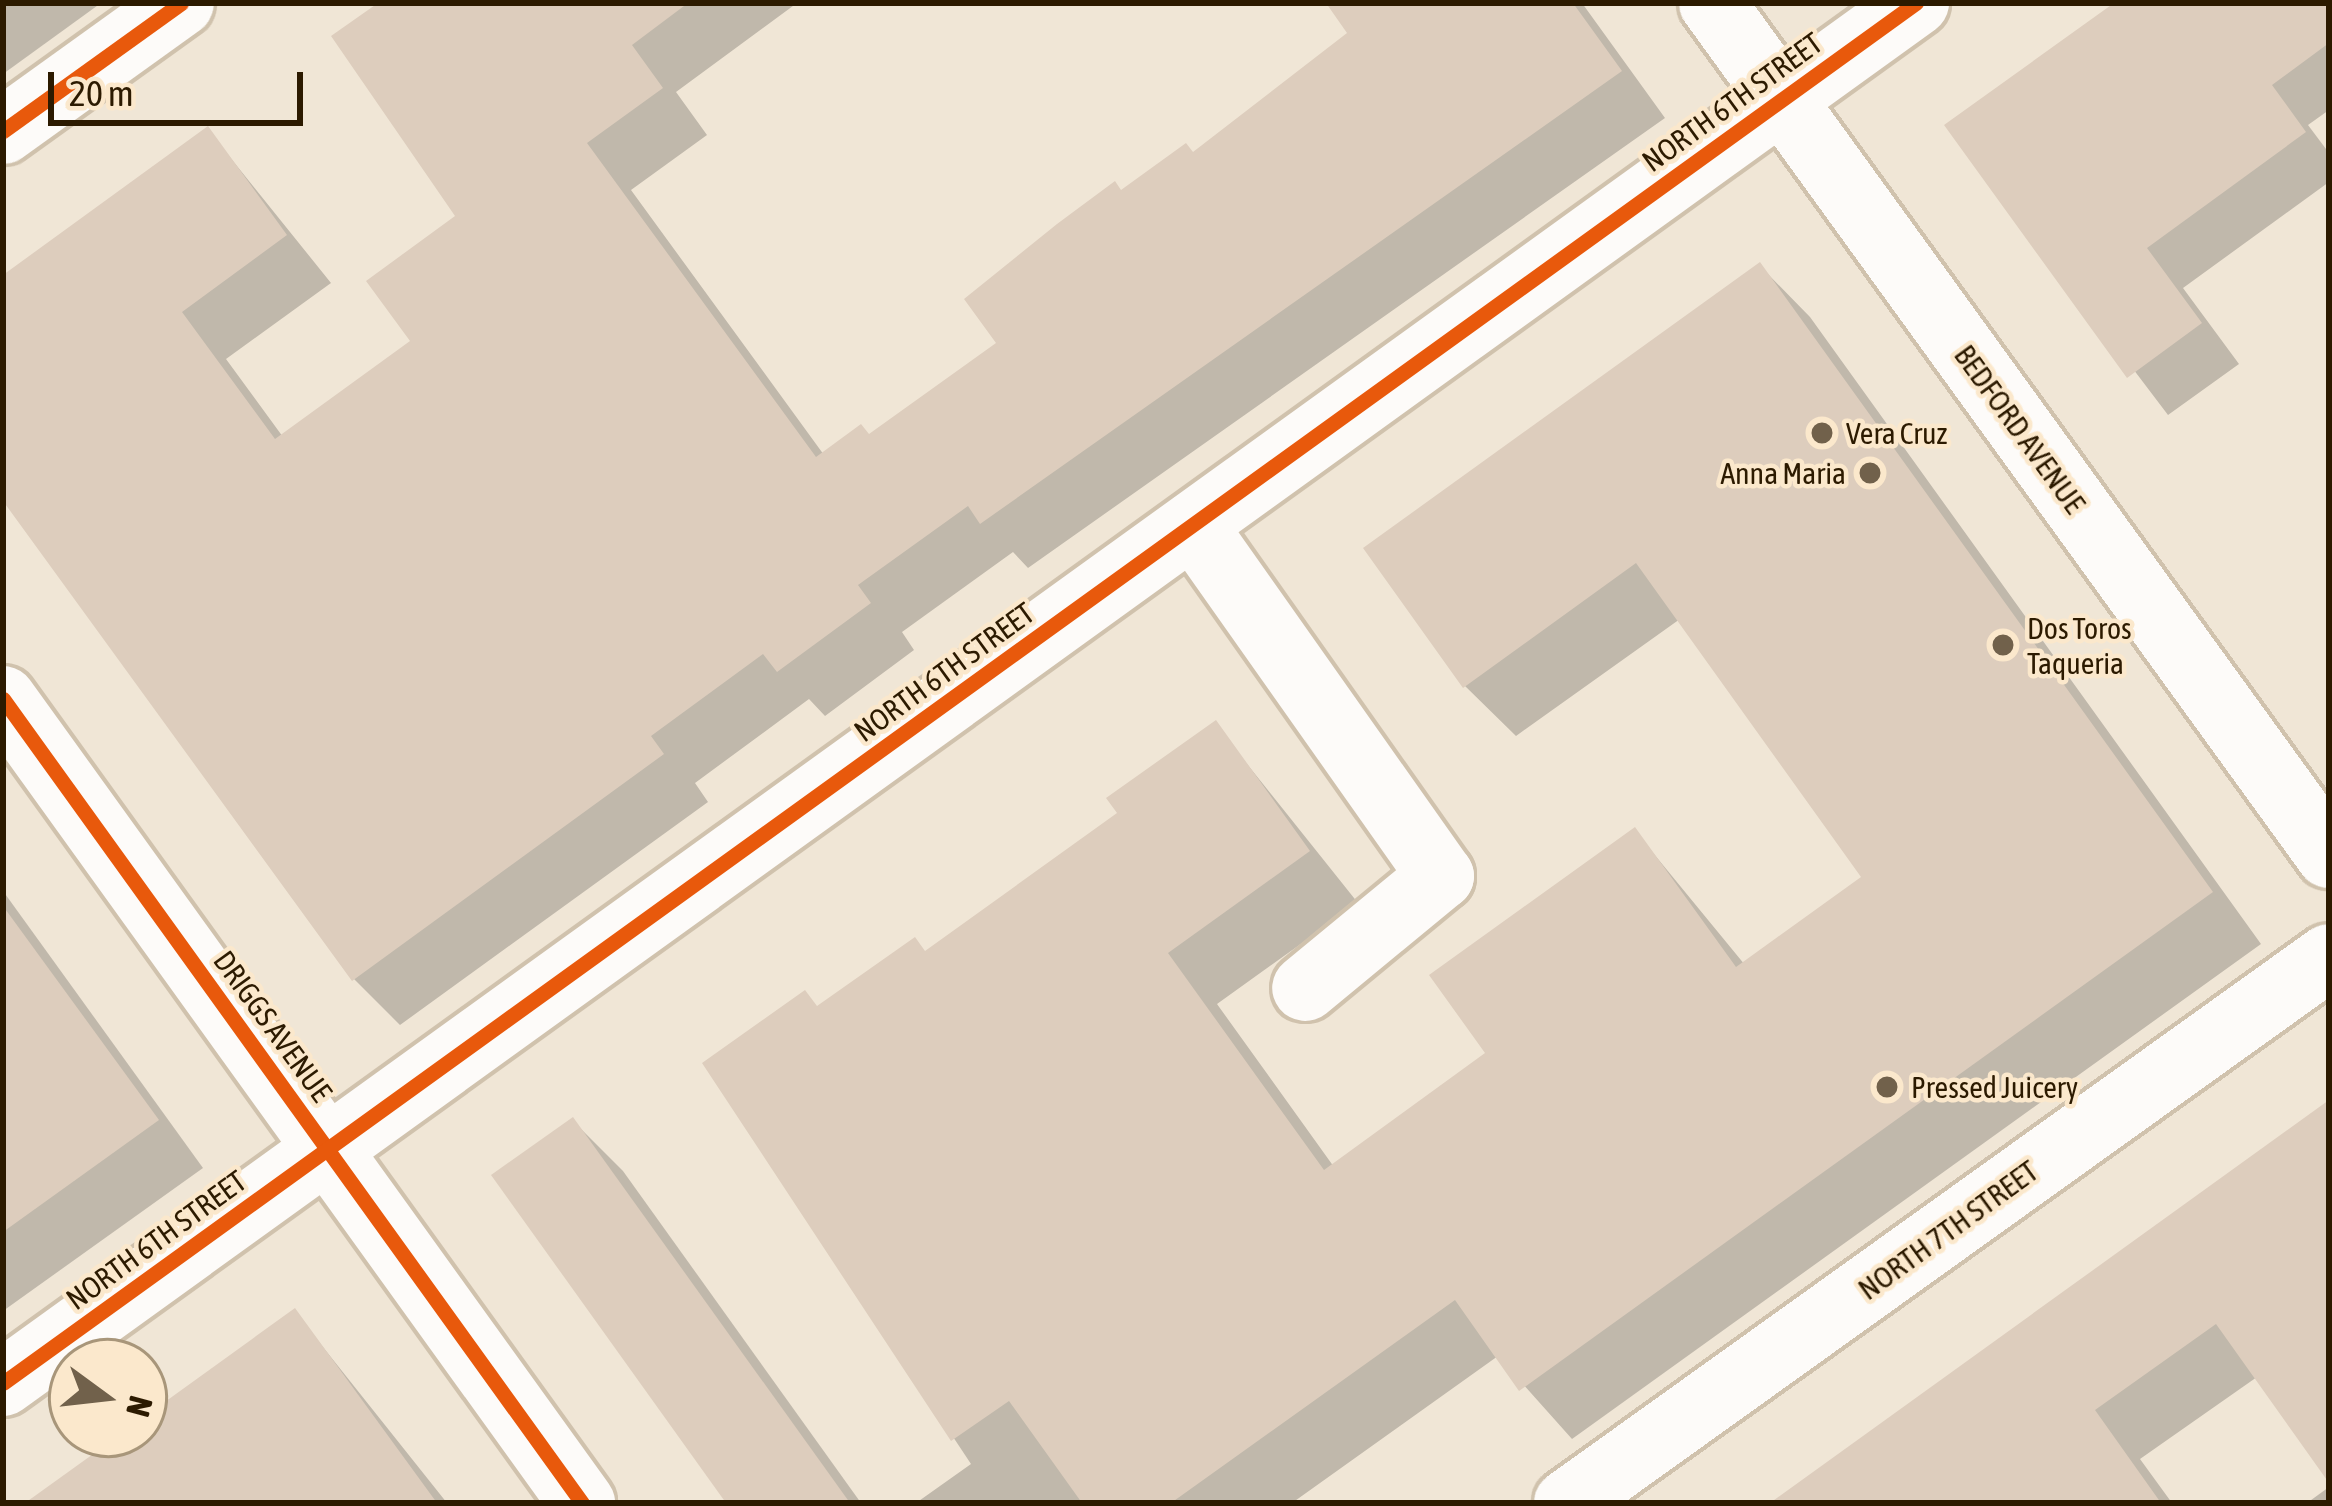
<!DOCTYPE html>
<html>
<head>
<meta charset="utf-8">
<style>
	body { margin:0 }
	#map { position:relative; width:2332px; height:1506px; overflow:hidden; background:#f0e6d6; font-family:"Asap Condensed",sans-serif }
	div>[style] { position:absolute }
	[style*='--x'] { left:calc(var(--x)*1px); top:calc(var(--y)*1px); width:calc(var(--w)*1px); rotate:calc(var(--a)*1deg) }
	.shadow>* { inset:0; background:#0003 }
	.building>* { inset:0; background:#ddcdbd }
	.roads { filter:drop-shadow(3px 0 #d0c2ad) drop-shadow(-3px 0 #d0c2ad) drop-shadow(0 3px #d0c2ad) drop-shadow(0 -3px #d0c2ad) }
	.minor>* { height:66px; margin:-33px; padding:0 33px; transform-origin:33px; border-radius:33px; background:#fdfbf9 }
	.cycleway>* { height:15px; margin:-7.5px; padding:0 7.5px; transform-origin:7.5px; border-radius:7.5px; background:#e8590c }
	.dots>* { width:33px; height:33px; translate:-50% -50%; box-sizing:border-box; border:6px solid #fbe8cc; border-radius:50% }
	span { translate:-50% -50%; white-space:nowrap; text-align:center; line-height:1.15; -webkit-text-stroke:9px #fbe8cc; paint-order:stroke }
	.street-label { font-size:30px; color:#2c1a00 }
	.poi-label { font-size:30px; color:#2c1a00 }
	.left { translate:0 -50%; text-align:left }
	.right { translate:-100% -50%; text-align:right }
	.frame { position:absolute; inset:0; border:6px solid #2c1a00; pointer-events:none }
	.north { position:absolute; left:48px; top:1338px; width:120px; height:120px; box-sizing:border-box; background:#fbe8cc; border:3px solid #a8967a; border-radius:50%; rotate:105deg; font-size:33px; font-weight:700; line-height:48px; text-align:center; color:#2c1a00 }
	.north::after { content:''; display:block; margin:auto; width:42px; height:54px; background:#71614b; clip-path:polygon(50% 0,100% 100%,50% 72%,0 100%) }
	.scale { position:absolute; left:48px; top:72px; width:255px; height:54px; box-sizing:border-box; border:6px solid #2c1a00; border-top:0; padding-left:15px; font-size:36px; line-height:42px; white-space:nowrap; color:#2c1a00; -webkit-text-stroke:9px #fbe8cc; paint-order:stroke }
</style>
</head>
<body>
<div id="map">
	<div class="shadow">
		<div style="clip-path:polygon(3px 3px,101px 3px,3px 74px)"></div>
		<div style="clip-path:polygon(383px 3px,797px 3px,676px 92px,707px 135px,631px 190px,824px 455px,870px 437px,1000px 344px,1123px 193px,1194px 155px,1352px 34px,1329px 3px,1582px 3px,1665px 118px,1028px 568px,1013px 552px,902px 632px,914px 650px,825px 716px,809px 699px,695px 783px,708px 802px,400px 1025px,354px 979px,3px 495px,3px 279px,208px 130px,331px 283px,226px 359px,283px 437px,415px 342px,460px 217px)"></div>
		<div style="clip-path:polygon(2117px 3px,2329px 3px,2329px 110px,2308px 125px,2329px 153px,2329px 182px,2183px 288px,2239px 364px,2168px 415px,1948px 125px)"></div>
		<div style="clip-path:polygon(1760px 266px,1810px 317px,2261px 944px,1572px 1439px,1498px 1356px,1292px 1503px,916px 1503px,971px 1464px,706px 1064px,927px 953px,1121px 813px,1215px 724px,1358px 903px,1217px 1004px,1334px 1167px,1489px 1053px,1635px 831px,1745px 965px,1865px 878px,1680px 619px,1516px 736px,1465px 686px)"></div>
		<div style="clip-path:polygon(3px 891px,203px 1168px,3px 1311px)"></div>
		<div style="clip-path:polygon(2329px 1104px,2329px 1478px,2257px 1377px,2140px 1459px,2172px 1503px,1774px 1503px)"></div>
		<div style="clip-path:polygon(573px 1121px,623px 1171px,861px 1503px,730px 1503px)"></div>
		<div style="clip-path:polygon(295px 1312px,447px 1503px,30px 1503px,126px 1434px,144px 1434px,144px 1421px)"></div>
		<div style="clip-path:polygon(2329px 1487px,2329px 1503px,2307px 1503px)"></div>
	</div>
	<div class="building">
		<div style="clip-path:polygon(378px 3px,688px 3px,632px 45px,663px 88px,587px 143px,816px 457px,861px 424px,869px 434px,996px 343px,964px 299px,1057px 224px,1115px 181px,1121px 190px,1186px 143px,1193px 152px,1347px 33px,1326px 3px,1573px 3px,1622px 71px,980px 524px,968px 506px,858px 585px,871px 603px,777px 672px,763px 654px,651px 736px,664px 754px,352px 981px,3px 501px,3px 275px,208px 126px,287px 235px,182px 312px,275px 439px,410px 341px,366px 281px,455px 216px,331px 36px)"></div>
		<div style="clip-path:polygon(2114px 3px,2329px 3px,2329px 43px,2272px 85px,2306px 132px,2147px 248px,2202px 323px,2127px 378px,1944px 125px)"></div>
		<div style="clip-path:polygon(1760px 262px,2213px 892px,1519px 1391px,1455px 1300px,1171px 1503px,1082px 1503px,1009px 1401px,951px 1441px,702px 1063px,805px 990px,817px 1006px,915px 937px,925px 951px,1117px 813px,1106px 798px,1216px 720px,1310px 851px,1168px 953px,1324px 1170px,1485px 1053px,1429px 975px,1635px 827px,1736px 967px,1861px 877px,1636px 563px,1463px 688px,1363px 548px)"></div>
		<div style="clip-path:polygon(3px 906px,159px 1120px,3px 1232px)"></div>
		<div style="clip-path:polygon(2329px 1100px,2329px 1483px,2216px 1324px,2095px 1410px,2161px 1503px,1770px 1503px)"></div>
		<div style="clip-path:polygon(573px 1117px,850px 1503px,726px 1503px,491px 1175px)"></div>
		<div style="clip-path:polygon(295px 1308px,437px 1503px,25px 1503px,121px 1434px,144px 1434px,144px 1417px)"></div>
	</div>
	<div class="roads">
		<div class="minor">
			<div style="--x:1712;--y:3;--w:1052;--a:54.09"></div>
			<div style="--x:3;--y:131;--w:219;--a:-35.7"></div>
			<div style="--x:1193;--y:525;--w:430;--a:54.8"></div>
			<div style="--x:1441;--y:876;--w:176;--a:140.5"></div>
			<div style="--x:3;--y:699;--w:991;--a:54.24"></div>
			<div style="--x:3;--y:1383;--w:2359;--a:-35.81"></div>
			<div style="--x:1567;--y:1503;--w:937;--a:-35.62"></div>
		</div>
	</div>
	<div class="cycleway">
		<div style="--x:3;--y:131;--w:219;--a:-35.7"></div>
		<div style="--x:3;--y:699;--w:991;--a:54.24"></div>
		<div style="--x:3;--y:1383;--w:2359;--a:-35.81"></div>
	</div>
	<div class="dots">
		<div style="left:1822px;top:433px;background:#71614b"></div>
		<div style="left:1870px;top:473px;background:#71614b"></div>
		<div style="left:2003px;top:645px;background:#71614b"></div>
		<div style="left:1887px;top:1087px;background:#71614b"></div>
	</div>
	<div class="street-label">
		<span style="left:1732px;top:102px;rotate:-36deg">NORTH 6TH STREET</span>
		<span style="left:2020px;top:429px;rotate:54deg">BEDFORD AVENUE</span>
		<span style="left:944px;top:672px;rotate:-36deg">NORTH 6TH STREET</span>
		<span style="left:273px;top:1026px;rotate:54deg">DRIGGS AVENUE</span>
		<span style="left:1948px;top:1230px;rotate:-36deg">NORTH 7TH STREET</span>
		<span style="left:156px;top:1240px;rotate:-36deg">NORTH 6TH STREET</span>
	</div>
	<div class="poi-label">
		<span class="left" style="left:1846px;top:433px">Vera Cruz</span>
		<span class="right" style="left:1846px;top:473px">Anna Maria</span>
		<span class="left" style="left:2027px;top:645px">Dos Toros<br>Taqueria</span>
		<span class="left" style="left:1911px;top:1087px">Pressed Juicery</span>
	</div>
	<div class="frame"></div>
	<div class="north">N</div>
	<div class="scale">20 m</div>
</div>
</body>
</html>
